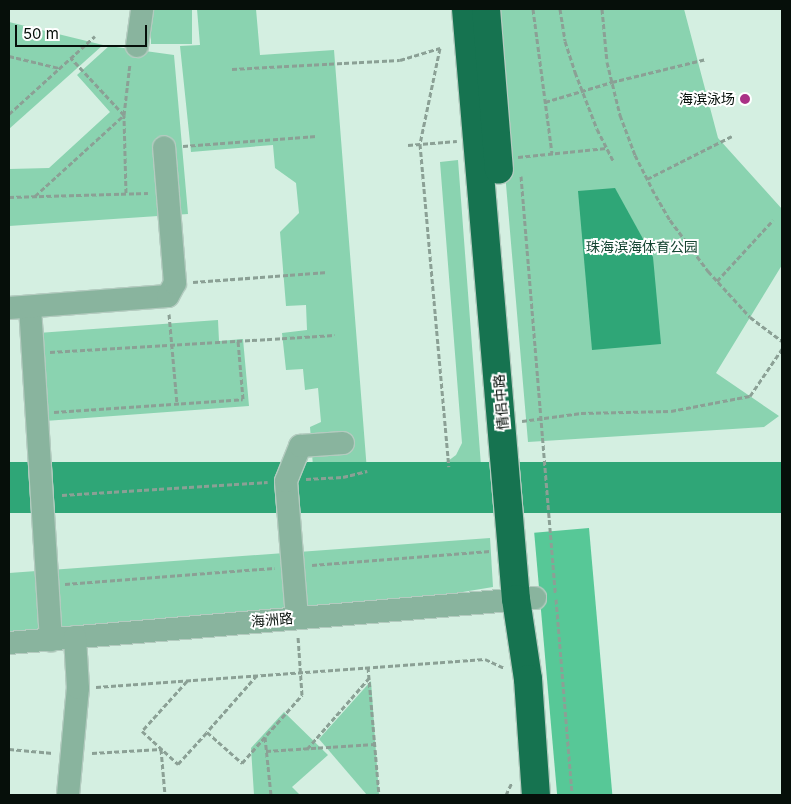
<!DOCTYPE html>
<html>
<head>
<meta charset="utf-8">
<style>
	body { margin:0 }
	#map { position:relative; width:791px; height:804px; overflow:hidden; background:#d4efe1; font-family:Inter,"Noto Sans SC",sans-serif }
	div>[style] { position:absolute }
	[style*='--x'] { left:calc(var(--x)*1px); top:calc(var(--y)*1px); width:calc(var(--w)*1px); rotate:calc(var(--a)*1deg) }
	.green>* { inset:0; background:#8ad3b0; transform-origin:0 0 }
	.forest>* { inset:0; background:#57c897; transform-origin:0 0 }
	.water>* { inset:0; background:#2fa677; transform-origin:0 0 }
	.path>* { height:3px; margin-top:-1.5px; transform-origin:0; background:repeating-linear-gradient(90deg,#8ba095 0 5px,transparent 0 7.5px) }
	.roads { filter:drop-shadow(1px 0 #b3cbbf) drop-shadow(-1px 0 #b3cbbf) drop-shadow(0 1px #b3cbbf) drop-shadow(0 -1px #b3cbbf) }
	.minor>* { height:22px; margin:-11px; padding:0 11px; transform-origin:11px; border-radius:11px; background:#89b49e }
	.highway>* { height:28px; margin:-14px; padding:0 14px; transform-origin:14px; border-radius:14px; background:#167350 }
	.dots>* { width:14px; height:14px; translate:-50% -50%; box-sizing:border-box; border:2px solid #fff; border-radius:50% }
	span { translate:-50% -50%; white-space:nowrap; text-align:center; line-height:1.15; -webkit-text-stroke:4px #fff; paint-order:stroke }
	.poi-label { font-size:14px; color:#060f0a }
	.right { translate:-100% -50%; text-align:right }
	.park-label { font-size:14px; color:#164532 }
	.street-label { font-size:14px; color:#060f0a }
	.frame { position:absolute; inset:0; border:10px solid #060f0a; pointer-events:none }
	.scale { position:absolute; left:15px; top:25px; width:132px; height:22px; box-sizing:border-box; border:2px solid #060f0a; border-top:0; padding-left:6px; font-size:15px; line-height:18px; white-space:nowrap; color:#060f0a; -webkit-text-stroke:4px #fff; paint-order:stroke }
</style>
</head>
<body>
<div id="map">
	<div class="green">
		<div style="left:151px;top:9px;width:41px;height:35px"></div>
		<div style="clip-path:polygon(197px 9px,256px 9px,260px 55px,334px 50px,367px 471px,437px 465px,448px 461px,456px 455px,462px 443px,440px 162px,458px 160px,482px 479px,315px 493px,310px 427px,321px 422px,318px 388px,305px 390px,303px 369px,286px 370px,282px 333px,307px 330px,306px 305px,286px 306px,280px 232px,299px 213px,296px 183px,275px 168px,273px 145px,191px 152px,180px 46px,200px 45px)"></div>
		<div style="clip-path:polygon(491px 9px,684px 9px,718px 138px,782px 209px,782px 265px,716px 373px,779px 416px,764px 427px,528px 442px)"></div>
		<div style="clip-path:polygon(9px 22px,103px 45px,9px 129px)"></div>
		<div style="clip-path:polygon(109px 46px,174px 55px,188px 214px,9px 226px,9px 169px,49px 168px,110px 112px,77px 75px)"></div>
		<div style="clip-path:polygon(218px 320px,219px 341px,243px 339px,249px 406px,45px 421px,38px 333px)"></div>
		<div style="clip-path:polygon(490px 538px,493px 587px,311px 617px,9px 643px,9px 573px)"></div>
		<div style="clip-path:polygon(371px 681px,379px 795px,367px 795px,319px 739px)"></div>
		<div style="clip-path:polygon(284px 712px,328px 755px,292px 787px,300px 795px,254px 795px,251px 748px)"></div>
	</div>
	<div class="forest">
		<div style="left:589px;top:528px;width:268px;height:55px;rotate:85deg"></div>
	</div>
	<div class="water">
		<div style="clip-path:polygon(615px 188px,653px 257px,661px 344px,592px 350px,578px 191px)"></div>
		<div style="left:782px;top:462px;width:51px;height:775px;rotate:90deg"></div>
	</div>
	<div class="path">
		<div style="--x:533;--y:9;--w:145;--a:82.5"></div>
		<div style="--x:560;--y:9;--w:32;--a:81"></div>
		<div style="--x:565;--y:41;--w:33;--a:72"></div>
		<div style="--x:575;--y:72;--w:61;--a:68.9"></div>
		<div style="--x:597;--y:129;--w:37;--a:63"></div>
		<div style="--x:602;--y:9;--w:53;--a:84.6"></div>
		<div style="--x:607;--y:62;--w:55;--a:76.2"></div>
		<div style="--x:620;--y:115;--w:43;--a:69.4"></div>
		<div style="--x:635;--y:155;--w:38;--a:63"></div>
		<div style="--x:652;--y:189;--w:36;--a:60"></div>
		<div style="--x:670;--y:220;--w:64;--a:53.3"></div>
		<div style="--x:708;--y:271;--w:62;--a:47.6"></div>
		<div style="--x:750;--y:317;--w:40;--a:37"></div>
		<div style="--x:9;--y:56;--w:51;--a:13.5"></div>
		<div style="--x:232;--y:69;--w:168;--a:-3.1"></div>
		<div style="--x:400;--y:60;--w:42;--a:-16.7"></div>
		<div style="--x:440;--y:48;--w:98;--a:101.8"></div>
		<div style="--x:420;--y:144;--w:324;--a:84.9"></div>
		<div style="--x:545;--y:102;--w:70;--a:-16.6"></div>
		<div style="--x:612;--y:82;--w:97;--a:-13.7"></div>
		<div style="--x:9;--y:114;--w:116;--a:-42.2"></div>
		<div style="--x:408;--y:145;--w:49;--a:-4.7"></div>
		<div style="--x:183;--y:146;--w:134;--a:-4.3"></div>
		<div style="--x:518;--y:157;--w:89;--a:-5.8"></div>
		<div style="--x:521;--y:176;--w:418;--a:85.3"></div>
		<div style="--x:647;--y:179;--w:95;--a:-26.8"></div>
		<div style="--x:126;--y:193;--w:78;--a:-91.5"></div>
		<div style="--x:124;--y:115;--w:52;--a:-83.4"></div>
		<div style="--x:35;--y:196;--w:120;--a:-42.3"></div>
		<div style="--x:124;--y:115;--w:78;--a:-132.9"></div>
		<div style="--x:9;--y:197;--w:139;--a:-1.6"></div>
		<div style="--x:717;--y:281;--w:83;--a:-47.4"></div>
		<div style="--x:193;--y:282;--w:135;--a:-4.2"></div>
		<div style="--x:169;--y:314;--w:90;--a:84.9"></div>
		<div style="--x:50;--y:352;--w:285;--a:-3.4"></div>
		<div style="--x:54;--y:412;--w:189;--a:-3.9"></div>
		<div style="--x:243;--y:399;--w:58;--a:-94.9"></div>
		<div style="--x:522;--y:421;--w:60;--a:-7.7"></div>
		<div style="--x:581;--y:413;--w:90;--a:-1.3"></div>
		<div style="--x:671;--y:411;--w:80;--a:-10.8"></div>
		<div style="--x:750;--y:396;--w:57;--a:-55.8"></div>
		<div style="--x:306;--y:479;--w:37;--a:-3"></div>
		<div style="--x:343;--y:477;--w:25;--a:-14"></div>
		<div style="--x:62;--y:495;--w:206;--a:-3.6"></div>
		<div style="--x:312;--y:565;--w:179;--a:-4.5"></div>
		<div style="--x:65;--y:584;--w:210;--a:-4.4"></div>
		<div style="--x:556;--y:599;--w:197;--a:85.3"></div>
		<div style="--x:368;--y:667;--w:128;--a:85.1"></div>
		<div style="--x:257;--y:675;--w:76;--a:131.3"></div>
		<div style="--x:207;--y:732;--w:47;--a:41.5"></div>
		<div style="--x:242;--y:763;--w:91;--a:-48.6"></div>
		<div style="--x:302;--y:695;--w:59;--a:-93.9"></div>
		<div style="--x:187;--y:681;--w:67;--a:132"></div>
		<div style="--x:142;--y:731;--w:49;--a:42.5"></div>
		<div style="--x:178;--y:764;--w:43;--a:-47.8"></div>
		<div style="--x:96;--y:687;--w:390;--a:-4.1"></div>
		<div style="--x:485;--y:659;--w:21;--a:25"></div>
		<div style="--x:265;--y:737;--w:58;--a:84.1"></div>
		<div style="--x:9;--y:749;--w:44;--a:5.2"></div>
		<div style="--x:307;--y:749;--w:94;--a:-48.9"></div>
		<div style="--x:266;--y:751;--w:109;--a:-3.7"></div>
		<div style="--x:92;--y:753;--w:69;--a:-3.3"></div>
		<div style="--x:161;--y:749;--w:46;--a:85"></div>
		<div style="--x:506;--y:795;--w:14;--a:-65"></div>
	</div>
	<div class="roads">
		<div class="minor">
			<div style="--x:137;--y:46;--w:37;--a:-82"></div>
			<div style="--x:30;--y:307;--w:334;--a:86.4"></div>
			<div style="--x:9;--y:308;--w:159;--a:-4.3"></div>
			<div style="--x:168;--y:296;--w:15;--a:-62"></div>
			<div style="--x:175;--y:283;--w:136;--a:-94.6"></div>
			<div style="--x:297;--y:618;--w:137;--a:-94.6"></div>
			<div style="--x:286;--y:481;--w:38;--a:-68"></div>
			<div style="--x:300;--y:446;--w:43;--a:-4"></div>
			<div style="--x:9;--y:643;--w:528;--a:-4.89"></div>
			<div style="--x:68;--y:795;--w:107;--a:-84.7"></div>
			<div style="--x:78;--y:688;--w:51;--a:-93.4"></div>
		</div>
		<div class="highway">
			<div style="--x:466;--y:9;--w:592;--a:85.16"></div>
			<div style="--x:516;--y:599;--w:81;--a:81.5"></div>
			<div style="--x:528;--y:679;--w:116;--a:86.1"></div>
			<div style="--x:486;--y:9;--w:161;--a:85.4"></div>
		</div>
	</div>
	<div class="dots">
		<div style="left:745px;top:99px;background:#aa3186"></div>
	</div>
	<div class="poi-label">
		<span class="right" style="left:735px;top:99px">海滨泳场</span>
	</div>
	<div class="park-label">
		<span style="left:642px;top:247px">珠海滨海体育公园</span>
	</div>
	<div class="street-label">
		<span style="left:501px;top:402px;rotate:-95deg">情侣中路</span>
		<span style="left:272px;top:620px;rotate:-5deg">海洲路</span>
	</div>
	<div class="frame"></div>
	<div class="scale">50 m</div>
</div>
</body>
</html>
